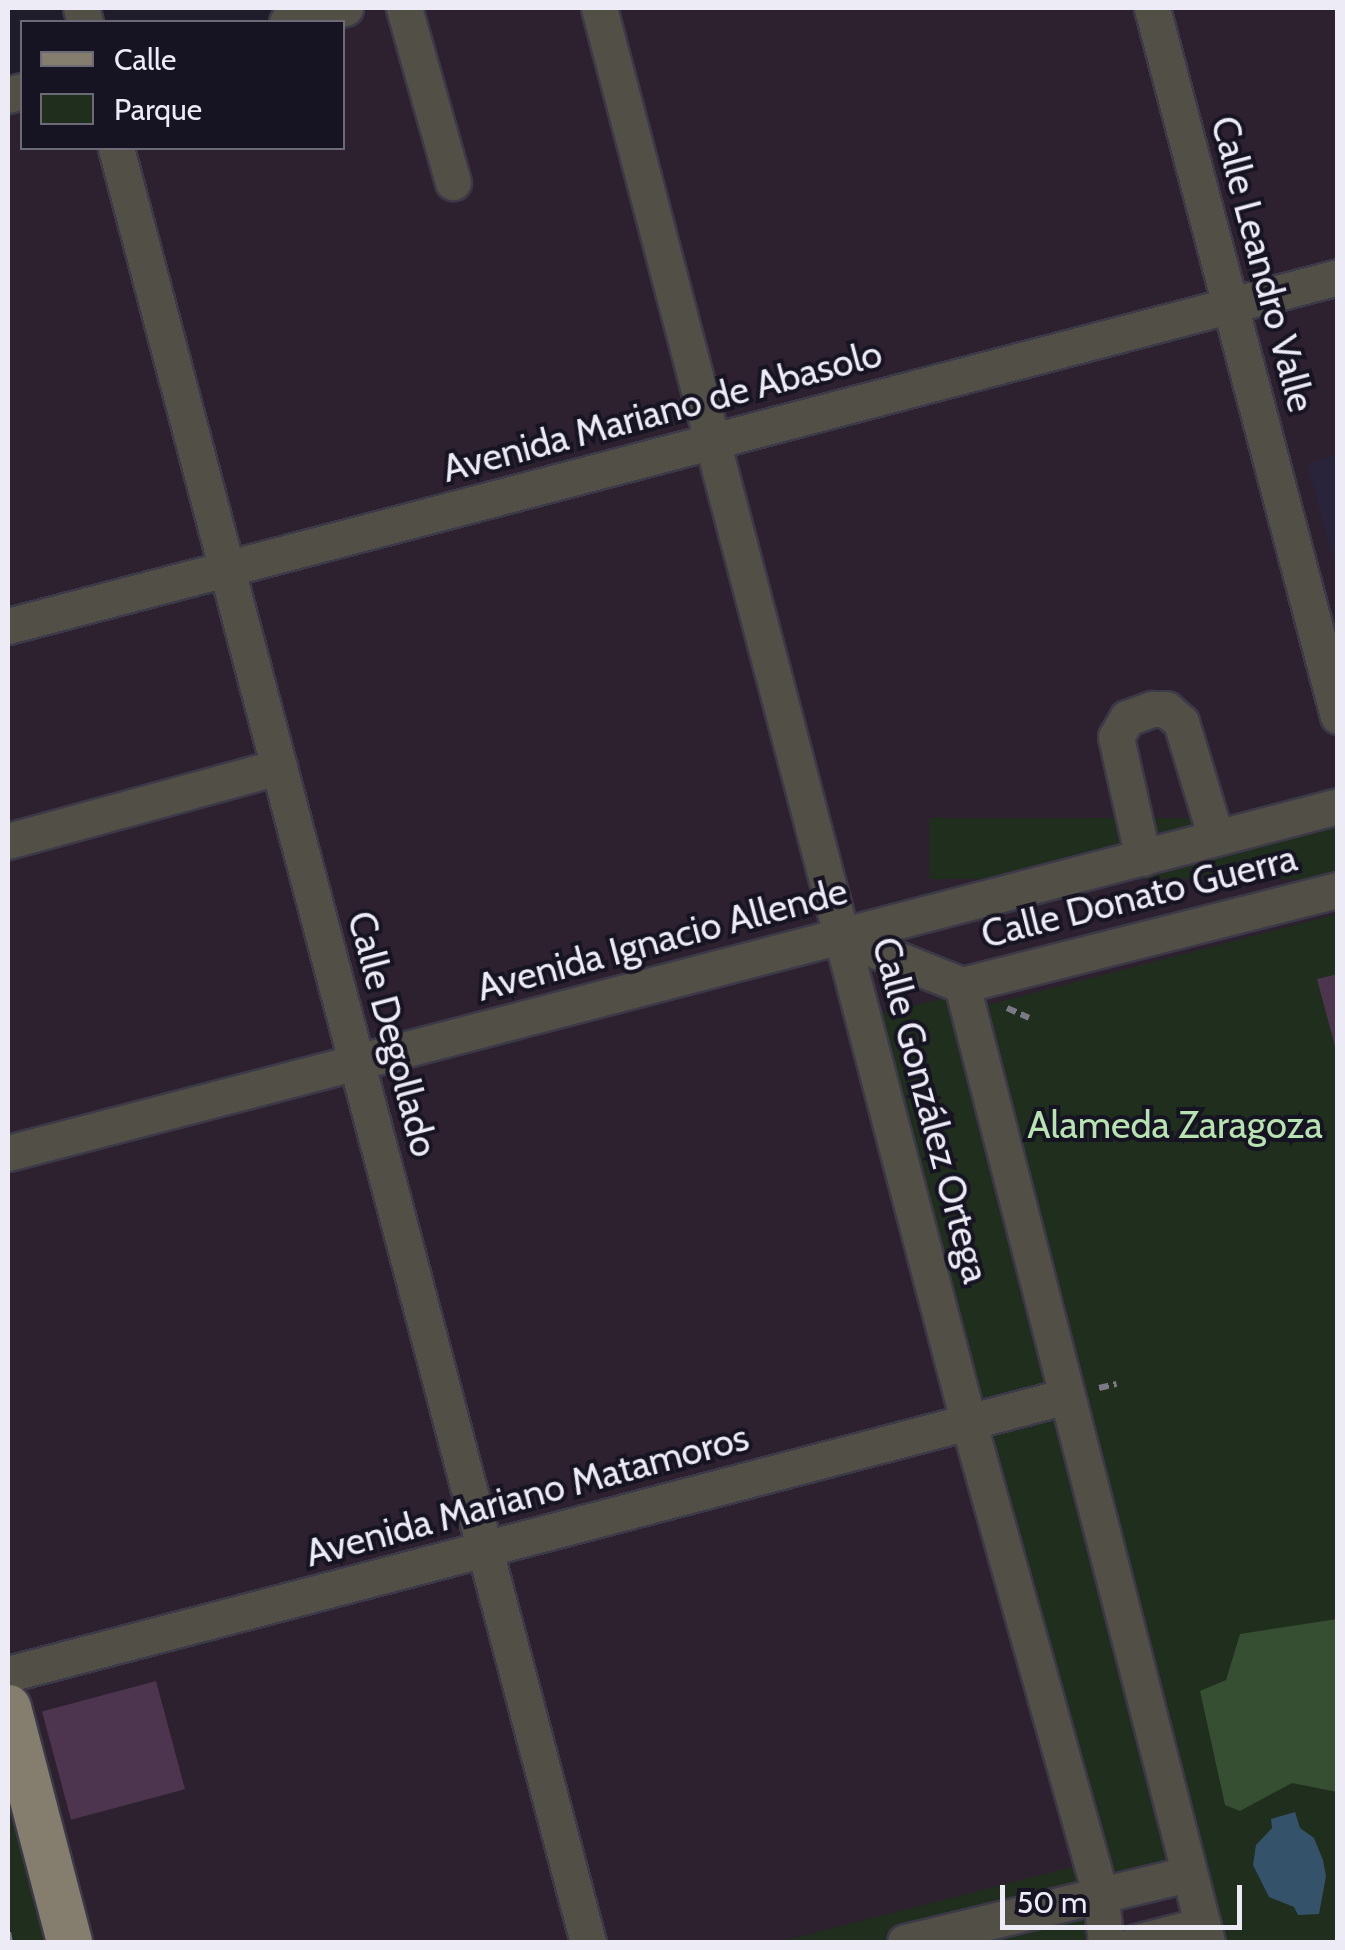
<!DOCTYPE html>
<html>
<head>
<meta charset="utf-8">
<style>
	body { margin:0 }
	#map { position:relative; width:1345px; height:1950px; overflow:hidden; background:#1f1c2c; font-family:Cabin,sans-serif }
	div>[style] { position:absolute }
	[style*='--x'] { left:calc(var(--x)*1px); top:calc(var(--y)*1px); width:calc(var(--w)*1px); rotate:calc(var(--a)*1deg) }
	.commercial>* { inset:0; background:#2d212f }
	.built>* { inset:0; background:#292439 }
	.green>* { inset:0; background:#1f2e1d; transform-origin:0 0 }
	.forest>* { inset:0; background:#364e32 }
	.water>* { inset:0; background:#35526b }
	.building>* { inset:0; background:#4d354f; transform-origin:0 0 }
	.path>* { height:6px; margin-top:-3px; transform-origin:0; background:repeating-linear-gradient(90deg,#7b7986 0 10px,transparent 0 15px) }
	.roads { filter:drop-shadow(2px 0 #3c3948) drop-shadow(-2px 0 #3c3948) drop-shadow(0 2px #3c3948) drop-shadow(0 -2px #3c3948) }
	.minor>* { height:35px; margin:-17.5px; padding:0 17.5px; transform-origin:17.5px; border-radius:17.5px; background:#524f47 }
	.major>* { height:45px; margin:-22.5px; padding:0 22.5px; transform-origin:22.5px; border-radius:22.5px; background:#857e6e }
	span { translate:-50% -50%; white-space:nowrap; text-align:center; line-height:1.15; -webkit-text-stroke:8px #161322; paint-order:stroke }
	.street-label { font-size:38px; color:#edecf6 }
	.park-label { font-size:38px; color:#b6e3b0 }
	.frame { position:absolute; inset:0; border:10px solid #edecf6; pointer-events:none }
	.legend { position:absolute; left:20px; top:20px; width:325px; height:130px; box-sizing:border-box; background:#161322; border:2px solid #6c6a77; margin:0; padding:12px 18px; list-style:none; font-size:30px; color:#edecf6 }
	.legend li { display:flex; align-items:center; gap:20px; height:50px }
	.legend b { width:50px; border:2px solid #6c6a77 }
	.scale { position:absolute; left:1000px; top:1885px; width:242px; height:45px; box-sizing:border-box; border:5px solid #edecf6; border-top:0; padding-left:12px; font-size:30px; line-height:35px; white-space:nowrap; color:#edecf6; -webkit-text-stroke:8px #161322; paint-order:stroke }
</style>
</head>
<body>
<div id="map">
	<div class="commercial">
		<div style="clip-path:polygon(369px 8px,1337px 8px,1337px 1942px,8px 1942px,8px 102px,22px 98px,22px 148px,342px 148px,342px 22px,311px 22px)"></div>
	</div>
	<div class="built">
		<div style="clip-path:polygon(1337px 455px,1338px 455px,1337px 575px,1307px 463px)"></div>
	</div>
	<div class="green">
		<div style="left:1337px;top:818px;width:61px;height:408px;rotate:90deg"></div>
		<div style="clip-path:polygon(1337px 914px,1337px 1942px,1217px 1942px,976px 1008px)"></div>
		<div style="left:958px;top:995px;width:403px;height:89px;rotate:77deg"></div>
		<div style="left:1059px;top:1412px;width:465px;height:83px;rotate:76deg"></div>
		<div style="clip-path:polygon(8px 1790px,45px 1942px,8px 1942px)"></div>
		<div style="clip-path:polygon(1076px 1866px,1097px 1942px,778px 1942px)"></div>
	</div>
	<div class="forest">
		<div style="clip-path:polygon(1337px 1619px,1337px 1792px,1292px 1783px,1240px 1811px,1225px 1805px,1200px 1691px,1226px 1680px,1240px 1634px)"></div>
	</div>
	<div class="water">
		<div style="clip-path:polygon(1295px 1812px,1300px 1828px,1314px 1838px,1323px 1860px,1326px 1876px,1319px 1914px,1298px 1915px,1294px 1907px,1269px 1897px,1253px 1865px,1256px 1845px,1272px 1828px,1271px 1819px)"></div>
	</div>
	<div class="building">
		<div style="clip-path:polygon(1338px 974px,1338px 1050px,1336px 1050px,1317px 979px)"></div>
		<div style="left:156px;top:1681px;width:112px;height:118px;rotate:75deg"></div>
	</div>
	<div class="path">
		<div style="--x:1007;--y:1008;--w:24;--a:24"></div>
		<div style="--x:1099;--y:1388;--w:18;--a:-13"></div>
		<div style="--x:8;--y:1932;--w:10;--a:79"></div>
	</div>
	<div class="roads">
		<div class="minor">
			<div style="--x:81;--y:8;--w:15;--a:74"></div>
			<div style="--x:404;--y:8;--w:181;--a:74.3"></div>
			<div style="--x:599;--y:8;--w:1464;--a:75.36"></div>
			<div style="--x:969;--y:1424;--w:486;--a:74.4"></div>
			<div style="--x:1100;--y:1892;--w:50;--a:83.2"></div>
			<div style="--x:1152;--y:8;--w:732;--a:75.28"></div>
			<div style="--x:287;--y:22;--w:60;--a:-13.6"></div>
			<div style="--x:8;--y:95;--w:15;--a:-16"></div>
			<div style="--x:116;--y:148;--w:1855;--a:75.26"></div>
			<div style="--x:8;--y:626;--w:1375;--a:-14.7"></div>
			<div style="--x:8;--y:841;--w:281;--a:-15.3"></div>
			<div style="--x:1143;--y:858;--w:124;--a:-102.6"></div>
			<div style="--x:1116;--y:737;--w:22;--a:-60"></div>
			<div style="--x:1127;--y:718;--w:27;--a:-20"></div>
			<div style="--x:1152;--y:709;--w:14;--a:0"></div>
			<div style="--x:1166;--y:709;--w:20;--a:41"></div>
			<div style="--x:1181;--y:722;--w:121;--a:73.2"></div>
			<div style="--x:842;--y:937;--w:129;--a:21.8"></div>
			<div style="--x:962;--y:985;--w:988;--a:75.64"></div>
			<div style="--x:962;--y:985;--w:388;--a:-14.2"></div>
			<div style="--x:8;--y:1153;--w:1375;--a:-14.62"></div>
			<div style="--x:8;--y:1674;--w:1095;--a:-14.71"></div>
			<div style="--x:905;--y:1942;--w:292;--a:-13.5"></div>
			<div style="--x:1136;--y:1942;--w:69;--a:-14.2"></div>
		</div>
		<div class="major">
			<div style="--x:8;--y:1707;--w:243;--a:75.4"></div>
		</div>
	</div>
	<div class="street-label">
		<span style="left:1263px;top:264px;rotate:75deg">Calle Leandro Valle</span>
		<span style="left:662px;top:411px;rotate:-15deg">Avenida Mariano de Abasolo</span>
		<span style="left:1139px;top:896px;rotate:-14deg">Calle Donato Guerra</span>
		<span style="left:662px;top:939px;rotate:-15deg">Avenida Ignacio Allende</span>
		<span style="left:393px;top:1034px;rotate:75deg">Calle Degollado</span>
		<span style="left:931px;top:1110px;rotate:75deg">Calle González Ortega</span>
		<span style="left:527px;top:1495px;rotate:-15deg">Avenida Mariano Matamoros</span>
	</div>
	<div class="park-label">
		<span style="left:1175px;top:1125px">Alameda Zaragoza</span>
	</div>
	<div class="frame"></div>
	<ul class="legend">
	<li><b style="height:12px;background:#857e6e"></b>Calle</li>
	<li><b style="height:28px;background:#1f2e1d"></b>Parque</li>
	</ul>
	<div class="scale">50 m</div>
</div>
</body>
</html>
